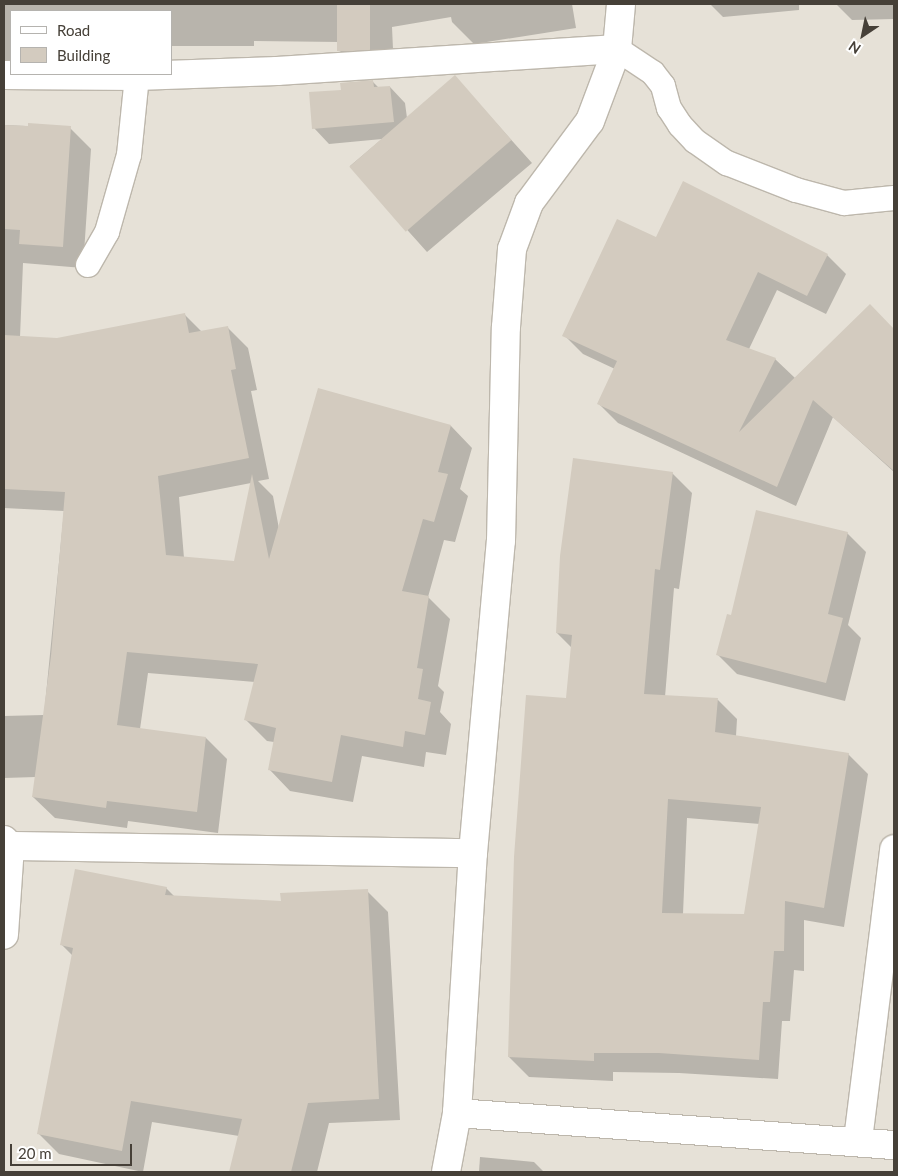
<!DOCTYPE html>
<html>
<head>
<meta charset="utf-8">
<style>
	body { margin:0 }
	#map { position:relative; width:898px; height:1176px; overflow:hidden; background:#f3f0e9; font-family:Lato,sans-serif }
	div>[style] { position:absolute }
	[style*='--x'] { left:calc(var(--x)*1px); top:calc(var(--y)*1px); width:calc(var(--w)*1px); rotate:calc(var(--a)*1deg) }
	.residential>* { inset:0; background:#e6e1d7 }
	.shadow>* { inset:0; background:#0003 }
	.building>* { inset:0; background:#d3cbbf; transform-origin:0 0 }
	.roads { filter:drop-shadow(1px 0 #bdb7ac) drop-shadow(-1px 0 #bdb7ac) drop-shadow(0 1px #bdb7ac) drop-shadow(0 -1px #bdb7ac) }
	.service>* { height:24px; margin:-12px; padding:0 12px; transform-origin:12px; border-radius:12px; background:#fff }
	.minor>* { height:28px; margin:-14px; padding:0 14px; transform-origin:14px; border-radius:14px; background:#fff }
	span { translate:-50% -50%; white-space:nowrap; text-align:center; line-height:1.15; -webkit-text-stroke:4px #fff; paint-order:stroke }
	.frame { position:absolute; inset:0; border:5px solid #464038; pointer-events:none }
	.legend { position:absolute; left:10px; top:10px; width:162px; height:65px; box-sizing:border-box; background:#fff; border:1px solid #b5b3af; margin:0; padding:6px 9px; list-style:none; font-size:15px; color:#464038 }
	.legend li { display:flex; align-items:center; gap:10px; height:25px }
	.legend b { width:25px; border:1px solid #b5b3af }
	.north { position:absolute; left:838px; top:10px; width:50px; height:50px; -webkit-text-stroke:4px #fff; paint-order:stroke; rotate:214deg; font-size:14px; font-weight:700; line-height:20px; text-align:center; color:#464038 }
	.north::after { content:''; display:block; margin:auto; width:18px; height:22px; background:#464038; clip-path:polygon(50% 0,100% 100%,50% 72%,0 100%) }
	.scale { position:absolute; left:10px; top:1144px; width:122px; height:22px; box-sizing:border-box; border:2px solid #464038; border-top:0; padding-left:6px; font-size:15px; line-height:18px; white-space:nowrap; color:#464038; -webkit-text-stroke:4px #fff; paint-order:stroke }
</style>
</head>
<body>
<div id="map">
	<div class="residential">
		<div style="clip-path:polygon(evenodd,4px 4px,894px 4px,894px 1172px,4px 1172px,4px 4px,11px 11px,171px 11px,171px 74px,11px 74px,11px 11px)"></div>
	</div>
	<div class="shadow">
		<div style="clip-path:polygon(4px 4px,572px 4px,576px 28px,474px 44px,452px 22px,451px 17px,392px 27px,394px 71px,362px 73px,340px 51px,340px 42px,254px 41px,254px 46px,171px 46px,171px 11px,11px 11px,11px 60px,4px 60px)"></div>
		<div style="clip-path:polygon(710px 4px,799px 4px,799px 10px,723px 17px)"></div>
		<div style="clip-path:polygon(836px 4px,894px 4px,894px 19px,852px 20px)"></div>
		<div style="clip-path:polygon(455px 77px,532px 163px,427px 252px,350px 166px,382px 139px,329px 144px,314px 128px,342px 91px,373px 82px,379px 88px,390px 87px,405px 103px,407px 118px)"></div>
		<div style="clip-path:polygon(evenodd,4px 125px,70px 128px,91px 149px,83px 268px,23px 263px,20px 337px,57px 339px,184px 314px,202px 332px,227px 327px,248px 348px,257px 390px,251px 391px,269px 479px,258px 481px,273px 496px,279px 529px,319px 389px,451px 426px,472px 448px,460px 489px,468px 496px,455px 542px,444px 540px,428px 597px,450px 619px,438px 686px,444px 692px,440px 712px,451px 724px,446px 755px,426px 752px,424px 767px,362px 756px,353px 802px,290px 791px,269px 769px,274px 742px,267px 741px,246px 720px,255px 682px,148px 673px,140px 729px,206px 738px,227px 759px,218px 833px,128px 821px,127px 828px,55px 818px,33px 797px,36px 777px,4px 778px,4px 716px,44px 715px,64px 511px,4px 508px,4px 125px,251px 483px,235px 563px,184px 558px,179px 497px,251px 483px)"></div>
		<div style="clip-path:polygon(657px 239px,827px 255px,846px 274px,826px 314px,777px 290px,749px 349px,775px 359px,795px 378px,870px 306px,894px 330px,894px 472px,833px 417px,796px 506px,618px 423px,599px 404px,615px 369px,583px 354px,564px 335px)"></div>
		<div style="clip-path:polygon(evenodd,672px 473px,692px 493px,679px 589px,674px 588px,665px 697px,718px 700px,737px 719px,736px 736px,848px 754px,868px 774px,844px 927px,804px 920px,804px 971px,794px 970px,790px 1021px,782px 1021px,778px 1079px,679px 1073px,613px 1072px,613px 1081px,529px 1077px,509px 1057px,568px 700px,572px 648px,557px 633px,672px 473px,687px 818px,760px 824px,745px 915px,683px 914px,687px 818px)"></div>
		<div style="clip-path:polygon(847px 533px,866px 552px,848px 625px,861px 638px,845px 701px,737px 674px,718px 655px,732px 616px)"></div>
		<div style="clip-path:polygon(166px 888px,174px 896px,282px 902px,367px 891px,388px 912px,400px 1120px,329px 1123px,317px 1172px,231px 1172px,239px 1136px,152px 1122px,143px 1172px,59px 1154px,38px 1133px,73px 956px,62px 945px)"></div>
		<div style="clip-path:polygon(480px 1157px,534px 1162px,544px 1172px,479px 1172px)"></div>
	</div>
	<div class="building">
		<div style="left:337px;top:4px;width:33px;height:47px"></div>
		<div style="left:455px;top:75px;width:86px;height:140px;rotate:49deg"></div>
		<div style="clip-path:polygon(373px 80px,374px 87px,390px 86px,394px 122px,312px 129px,309px 92px,341px 90px,340px 83px)"></div>
		<div style="clip-path:polygon(28px 123px,71px 126px,63px 247px,19px 244px,20px 230px,4px 229px,4px 125px,28px 126px)"></div>
		<div style="clip-path:polygon(683px 181px,828px 254px,807px 296px,758px 272px,726px 340px,776px 358px,739px 432px,870px 304px,894px 329px,894px 471px,813px 400px,777px 487px,597px 404px,617px 361px,562px 336px,617px 219px,656px 237px)"></div>
		<div style="clip-path:polygon(185px 313px,189px 333px,228px 326px,236px 369px,231px 370px,249px 458px,158px 476px,166px 555px,234px 561px,252px 474px,269px 559px,318px 388px,451px 425px,438px 472px,448px 474px,434px 522px,423px 519px,402px 591px,429px 596px,417px 668px,423px 669px,418px 699px,431px 702px,425px 735px,405px 731px,403px 747px,341px 735px,332px 782px,268px 770px,276px 728px,244px 720px,258px 664px,127px 652px,117px 725px,206px 737px,197px 812px,107px 801px,106px 808px,32px 797px,51px 656px,65px 492px,4px 489px,4px 335px,57px 338px)"></div>
		<div style="clip-path:polygon(evenodd,573px 458px,673px 472px,660px 570px,655px 569px,644px 694px,718px 698px,715px 732px,849px 753px,824px 908px,785px 901px,784px 951px,774px 951px,770px 1002px,763px 1002px,759px 1060px,659px 1053px,594px 1053px,594px 1061px,508px 1057px,514px 857px,526px 695px,566px 698px,572px 635px,556px 633px,560px 556px,573px 458px,668px 799px,761px 807px,744px 914px,662px 913px,668px 799px)"></div>
		<div style="clip-path:polygon(756px 510px,848px 532px,828px 614px,843px 618px,826px 683px,716px 655px,727px 614px,731px 615px)"></div>
		<div style="clip-path:polygon(75px 869px,167px 887px,165px 895px,281px 901px,280px 893px,368px 889px,379px 1099px,308px 1103px,291px 1172px,229px 1172px,242px 1119px,131px 1101px,122px 1151px,37px 1134px,73px 948px,60px 945px)"></div>
	</div>
	<div class="roads">
		<div class="service">
			<div style="--x:617;--y:49;--w:43;--a:33.7"></div>
			<div style="--x:653;--y:73;--w:16;--a:52"></div>
			<div style="--x:663;--y:86;--w:23;--a:75"></div>
			<div style="--x:669;--y:108;--w:20;--a:57"></div>
			<div style="--x:680;--y:125;--w:22;--a:47"></div>
			<div style="--x:695;--y:141;--w:39;--a:35"></div>
			<div style="--x:727;--y:163;--w:74;--a:21.4"></div>
			<div style="--x:796;--y:190;--w:50;--a:15.2"></div>
			<div style="--x:844;--y:203;--w:50;--a:-5.7"></div>
			<div style="--x:88;--y:265;--w:38;--a:-60"></div>
			<div style="--x:107;--y:232;--w:80;--a:-74.1"></div>
			<div style="--x:129;--y:155;--w:79;--a:-84.2"></div>
		</div>
		<div class="minor">
			<div style="--x:4;--y:75;--w:133;--a:0.4"></div>
			<div style="--x:137;--y:76;--w:140;--a:-2"></div>
			<div style="--x:277;--y:71;--w:341;--a:-3.7"></div>
			<div style="--x:4;--y:840;--w:8;--a:45"></div>
			<div style="--x:10;--y:846;--w:89;--a:93.9"></div>
			<div style="--x:10;--y:846;--w:463;--a:0.9"></div>
			<div style="--x:457;--y:1113;--w:438;--a:4.2"></div>
			<div style="--x:858;--y:1140;--w:293;--a:-82.9"></div>
			<div style="--x:446;--y:1172;--w:60;--a:-79.4"></div>
			<div style="--x:457;--y:1113;--w:260;--a:-86.5"></div>
			<div style="--x:473;--y:853;--w:313;--a:-84.9"></div>
			<div style="--x:501;--y:541;--w:214;--a:-88.7"></div>
			<div style="--x:506;--y:327;--w:78;--a:-85.6"></div>
			<div style="--x:512;--y:249;--w:49;--a:-69.7"></div>
			<div style="--x:529;--y:203;--w:102;--a:-53.4"></div>
			<div style="--x:590;--y:121;--w:77;--a:-69.4"></div>
			<div style="--x:617;--y:49;--w:45;--a:-84.9"></div>
		</div>
	</div>
	<div class="frame"></div>
	<ul class="legend">
	<li><b style="height:6px;background:#fff"></b>Road</li>
	<li><b style="height:14px;background:#d3cbbf"></b>Building</li>
	</ul>
	<div class="north">N</div>
	<div class="scale">20 m</div>
</div>
</body>
</html>
